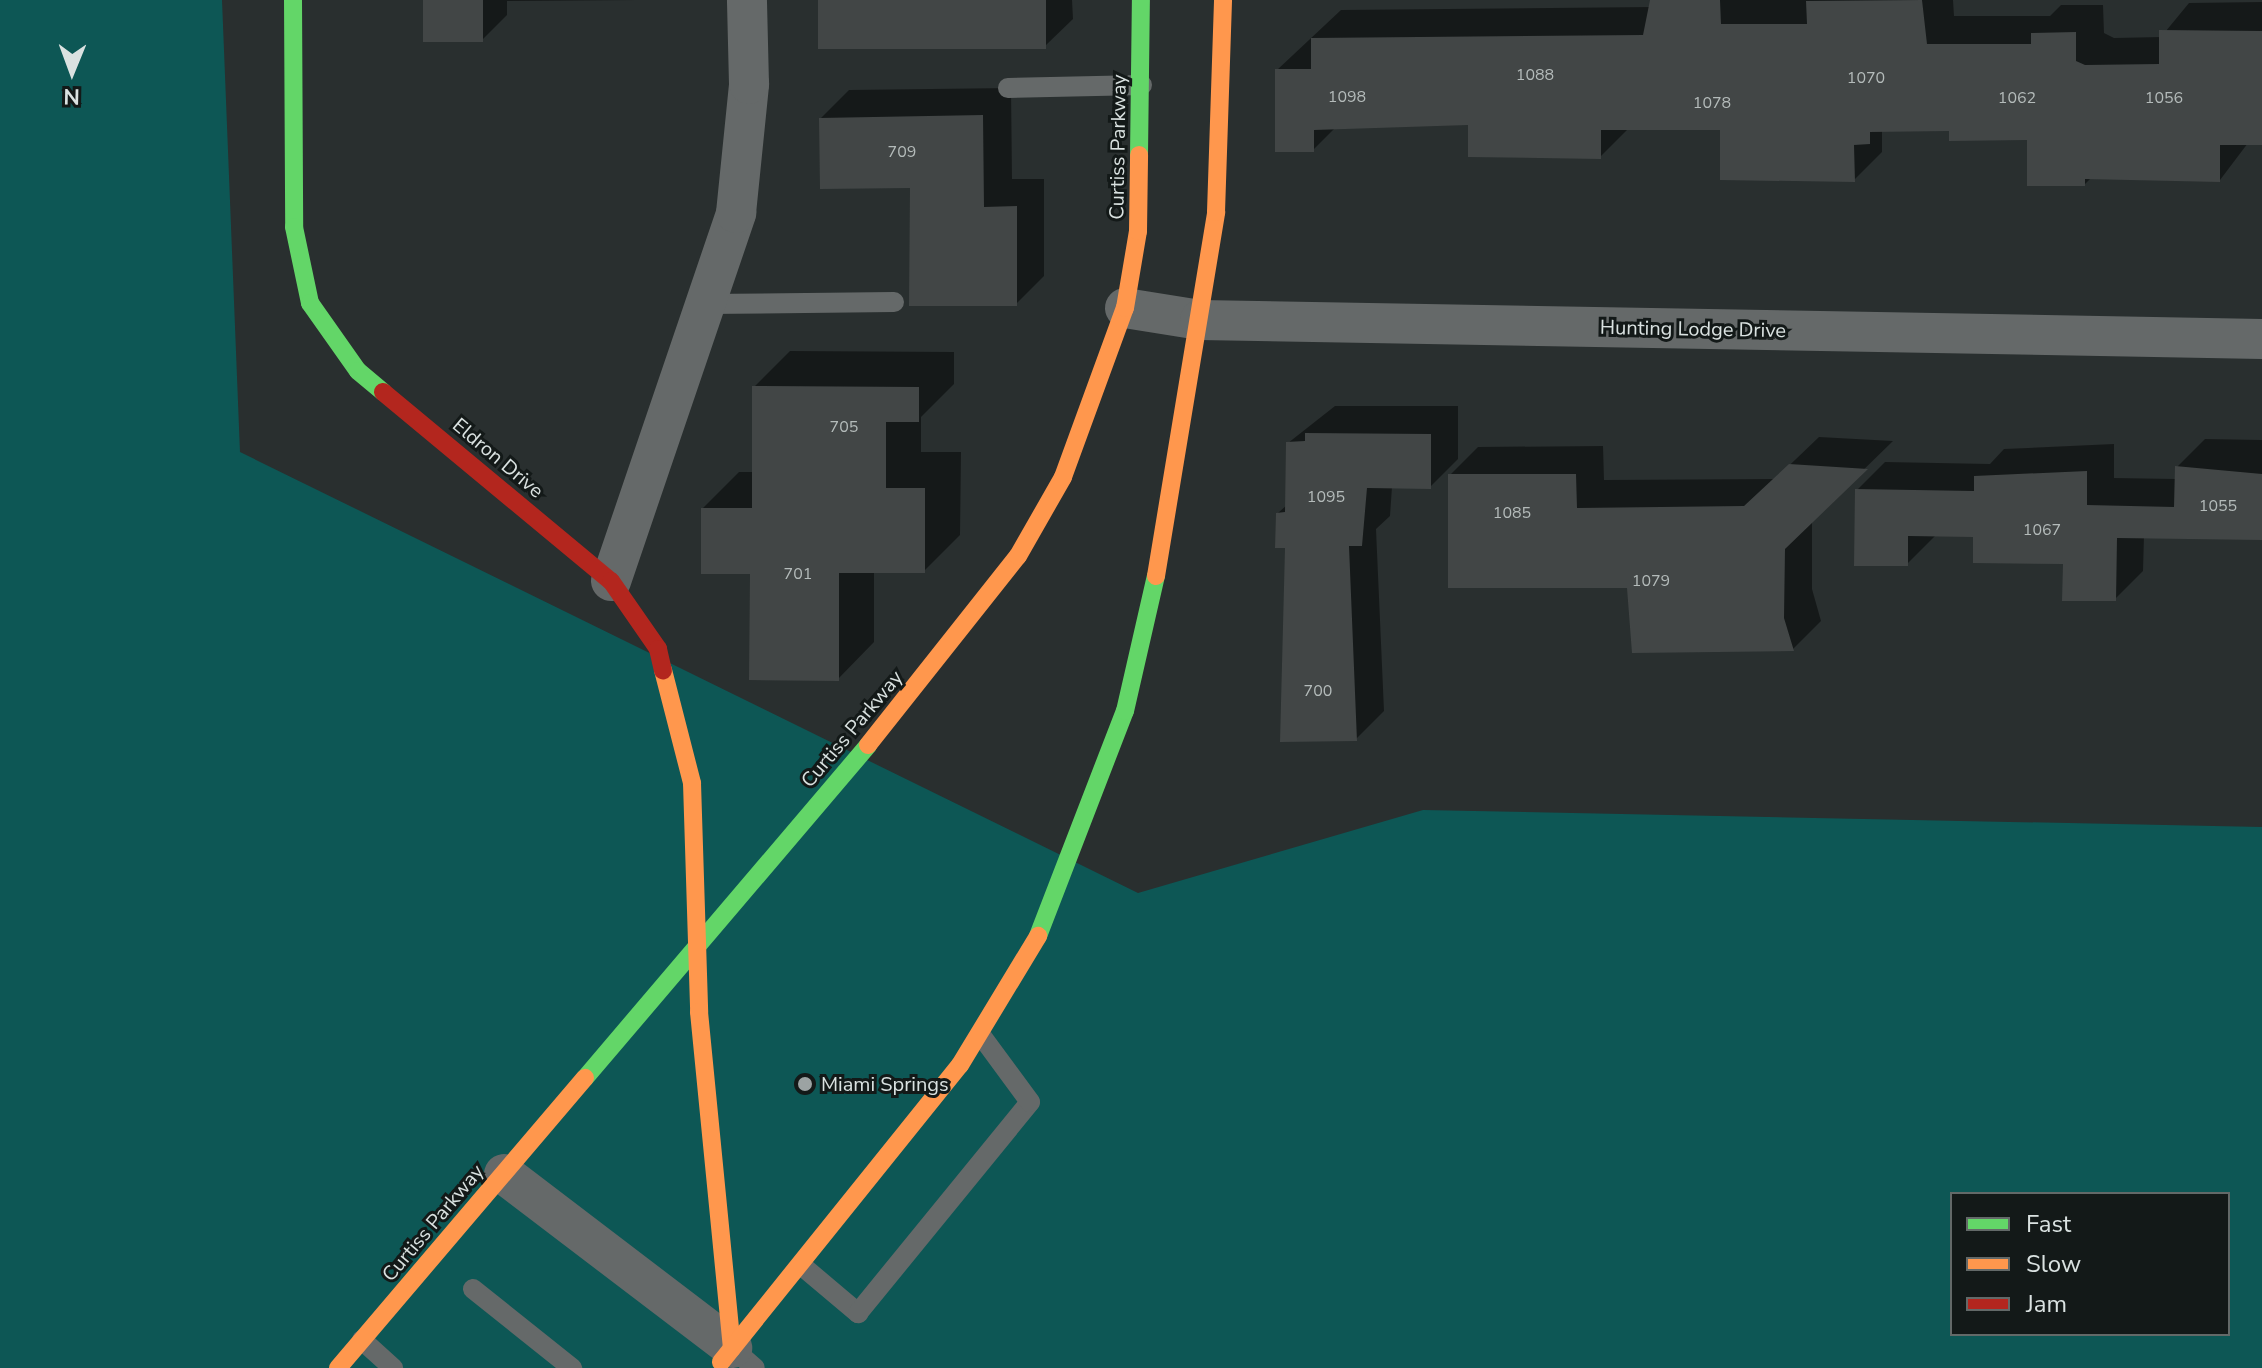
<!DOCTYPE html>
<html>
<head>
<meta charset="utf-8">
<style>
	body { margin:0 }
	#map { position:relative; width:2262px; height:1368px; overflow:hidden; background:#292f2f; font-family:"Nunito Sans",sans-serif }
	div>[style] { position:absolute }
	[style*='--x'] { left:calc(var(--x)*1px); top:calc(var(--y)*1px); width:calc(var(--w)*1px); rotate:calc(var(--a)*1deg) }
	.green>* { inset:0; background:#0d5755 }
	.shadow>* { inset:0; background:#0007 }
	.building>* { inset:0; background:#424646; transform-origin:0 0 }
	.lane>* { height:20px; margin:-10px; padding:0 10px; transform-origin:10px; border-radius:10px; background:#656969 }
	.street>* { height:40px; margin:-20px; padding:0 20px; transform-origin:20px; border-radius:20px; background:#656969 }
	.fast>* { height:18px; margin:-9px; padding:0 9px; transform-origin:9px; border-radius:9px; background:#63d668 }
	.slow>* { height:18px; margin:-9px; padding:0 9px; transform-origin:9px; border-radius:9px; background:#ff974d }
	.jam>* { height:18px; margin:-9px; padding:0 9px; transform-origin:9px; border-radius:9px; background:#b3261e }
	.dots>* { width:22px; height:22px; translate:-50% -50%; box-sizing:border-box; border:4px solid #131918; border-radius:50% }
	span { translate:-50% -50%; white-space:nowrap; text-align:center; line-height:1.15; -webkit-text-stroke:6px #131918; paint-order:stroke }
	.number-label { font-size:16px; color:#b4bbba }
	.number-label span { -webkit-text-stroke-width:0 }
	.street-label { font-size:20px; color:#dae2e1 }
	.poi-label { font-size:20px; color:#dae2e1 }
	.left { translate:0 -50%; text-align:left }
	.legend { position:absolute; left:1950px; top:1192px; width:280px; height:144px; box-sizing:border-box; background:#131918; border:2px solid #636968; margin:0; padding:10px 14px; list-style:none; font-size:24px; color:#dae2e1 }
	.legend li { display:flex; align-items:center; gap:16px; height:40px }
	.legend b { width:40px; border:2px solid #636968 }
	.north { position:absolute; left:32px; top:32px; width:80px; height:80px; -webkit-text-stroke:6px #131918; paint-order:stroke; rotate:181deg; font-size:22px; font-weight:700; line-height:32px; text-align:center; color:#dae2e1 }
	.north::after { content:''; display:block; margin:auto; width:28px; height:36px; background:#dae2e1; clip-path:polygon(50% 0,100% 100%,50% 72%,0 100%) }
</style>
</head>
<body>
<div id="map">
	<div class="green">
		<div style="clip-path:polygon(evenodd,0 0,222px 0,240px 452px,1138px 893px,1423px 810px,2262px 827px,2262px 1368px,0 1368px,0 0,1952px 1194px,2228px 1194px,2228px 1334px,1952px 1334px,1952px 1194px)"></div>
	</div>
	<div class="shadow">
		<div style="clip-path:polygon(425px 0,638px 0,507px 1px,507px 15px,482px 40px)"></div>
		<div style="clip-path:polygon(820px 0,1072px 0,1073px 19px,1045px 46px)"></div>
		<div style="clip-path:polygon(1652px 0,1953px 0,1954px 16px,2050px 16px,2061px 5px,2103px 5px,2104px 33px,2114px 38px,2161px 37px,2189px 3px,2262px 2px,2262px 143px,2248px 143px,2220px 180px,2092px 177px,2085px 184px,2029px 138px,1951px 129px,1882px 130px,1882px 152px,1854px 180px,1722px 128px,1629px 128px,1600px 157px,1470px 123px,1336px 127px,1313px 150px,1277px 70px,1341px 10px,1652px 7px)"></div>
		<div style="clip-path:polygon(1011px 88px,1012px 179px,1044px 179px,1044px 276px,1016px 304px,912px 186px,821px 118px,849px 90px)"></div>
		<div style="clip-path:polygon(790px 351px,954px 352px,954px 384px,921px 417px,921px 452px,961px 452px,960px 535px,924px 571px,874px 571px,874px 642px,838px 679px,703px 508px,739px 472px,754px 472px,754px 387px)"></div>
		<div style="clip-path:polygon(1335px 406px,1458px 406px,1458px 459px,1430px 487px,1392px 487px,1390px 516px,1376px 529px,1384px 711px,1356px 739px,1278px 513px,1288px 504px,1288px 443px)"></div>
		<div style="clip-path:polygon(1819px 437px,1893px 441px,1812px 520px,1812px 589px,1821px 621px,1793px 649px,1629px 586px,1450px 475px,1478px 447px,1603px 446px,1604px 480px,1775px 479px)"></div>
		<div style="clip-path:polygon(2205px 439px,2262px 440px,2262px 538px,2144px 536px,2143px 571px,2115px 599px,2065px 562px,1975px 535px,1935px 536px,1907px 564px,1857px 490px,1885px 462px,1990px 464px,2004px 449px,2114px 444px,2114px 478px,2176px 479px,2177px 467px)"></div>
	</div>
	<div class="building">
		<div style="left:423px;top:0;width:60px;height:42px"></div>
		<div style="left:818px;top:0;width:228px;height:49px"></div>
		<div style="clip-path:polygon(1650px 0,1720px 0,1721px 24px,1807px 24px,1806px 1px,1922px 0,1927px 44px,2031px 44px,2031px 33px,2076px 32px,2076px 61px,2085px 65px,2159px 64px,2159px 30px,2262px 31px,2262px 145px,2220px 145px,2220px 182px,2085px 179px,2085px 186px,2027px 186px,2027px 140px,1949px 141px,1949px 131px,1870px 132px,1870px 144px,1854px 145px,1855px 182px,1720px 180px,1720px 130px,1601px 130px,1601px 159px,1468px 157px,1468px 125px,1314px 130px,1314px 152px,1275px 152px,1275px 69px,1311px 69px,1311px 38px,1643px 35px)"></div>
		<div style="clip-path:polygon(983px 115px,984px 207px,1017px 206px,1017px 306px,909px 306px,910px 188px,820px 189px,819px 118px)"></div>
		<div style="clip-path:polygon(752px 386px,919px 387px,919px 422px,886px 422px,886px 488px,925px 488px,925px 573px,839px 573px,839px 681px,749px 680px,750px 574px,701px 574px,701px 508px,752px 508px)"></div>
		<div style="clip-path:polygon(1305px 433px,1431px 434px,1431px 489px,1367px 488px,1362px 546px,1349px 546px,1357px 741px,1280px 742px,1285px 548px,1275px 548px,1276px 513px,1285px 512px,1286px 442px,1305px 441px)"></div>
		<div style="clip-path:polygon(1789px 464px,1868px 469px,1785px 549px,1784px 618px,1794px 651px,1632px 653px,1627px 588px,1448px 588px,1448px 474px,1576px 474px,1577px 508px,1744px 506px)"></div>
		<div style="clip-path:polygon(2175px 466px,2262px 474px,2262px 540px,2117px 538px,2116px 601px,2062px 601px,2063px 564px,1973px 563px,1973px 537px,1908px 536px,1908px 566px,1854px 566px,1855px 489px,1974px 491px,1974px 476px,2087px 471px,2087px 505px,2174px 507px)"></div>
	</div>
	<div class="lane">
		<div style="--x:1008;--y:88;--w:134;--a:-1.3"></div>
		<div style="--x:705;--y:304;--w:189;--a:-0.6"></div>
		<div style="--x:801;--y:1265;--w:75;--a:40.1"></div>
		<div style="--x:858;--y:1313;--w:272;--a:-50.8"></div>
		<div style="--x:1030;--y:1102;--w:84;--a:-126.3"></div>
		<div style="--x:473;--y:1289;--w:127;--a:38.6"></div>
		<div style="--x:362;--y:1340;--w:42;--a:42.1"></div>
		<div style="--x:732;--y:1348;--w:30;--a:41"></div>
	</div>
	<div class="street">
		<div style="--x:1125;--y:308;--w:76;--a:9.1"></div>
		<div style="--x:1200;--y:320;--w:1062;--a:1.02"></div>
		<div style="--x:611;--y:581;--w:389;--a:-71.2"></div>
		<div style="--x:736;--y:213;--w:130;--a:-84.2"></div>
		<div style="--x:749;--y:84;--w:84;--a:-91.4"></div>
		<div style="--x:504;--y:1174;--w:287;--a:37.3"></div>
	</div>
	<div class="fast">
		<div style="--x:293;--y:0;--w:227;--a:89.7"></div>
		<div style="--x:294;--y:227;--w:78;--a:78.1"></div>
		<div style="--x:310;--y:303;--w:83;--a:54.8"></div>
		<div style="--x:358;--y:371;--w:33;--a:40"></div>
		<div style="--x:1139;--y:155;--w:155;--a:-89.3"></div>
		<div style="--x:1038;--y:936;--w:241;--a:-68.9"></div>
		<div style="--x:1125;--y:711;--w:139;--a:-77.1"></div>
		<div style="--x:585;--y:1078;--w:437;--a:-49.6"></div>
	</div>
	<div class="slow">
		<div style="--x:1156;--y:576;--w:369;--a:-80.6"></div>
		<div style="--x:1216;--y:212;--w:212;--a:-88.1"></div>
		<div style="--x:663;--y:670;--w:117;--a:75.6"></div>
		<div style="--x:692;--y:783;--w:229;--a:88.2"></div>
		<div style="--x:699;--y:1012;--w:338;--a:84.4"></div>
		<div style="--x:868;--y:745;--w:241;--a:-51.6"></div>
		<div style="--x:1018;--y:556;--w:91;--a:-60.3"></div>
		<div style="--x:1063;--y:477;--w:180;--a:-69.9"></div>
		<div style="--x:1125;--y:308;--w:78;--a:-80.4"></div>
		<div style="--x:1138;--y:231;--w:76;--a:-89.2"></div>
		<div style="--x:721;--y:1362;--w:381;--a:-51.2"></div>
		<div style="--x:960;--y:1065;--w:151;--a:-58.8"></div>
		<div style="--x:338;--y:1368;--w:381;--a:-49.6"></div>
	</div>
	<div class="jam">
		<div style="--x:383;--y:392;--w:296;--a:39.7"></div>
		<div style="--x:611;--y:581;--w:83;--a:55.3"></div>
		<div style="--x:658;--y:649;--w:22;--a:77"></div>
	</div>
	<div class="dots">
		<div style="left:805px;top:1084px;background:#9ca3a3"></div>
	</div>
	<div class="number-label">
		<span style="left:1535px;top:75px">1088</span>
		<span style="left:1866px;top:78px">1070</span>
		<span style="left:1347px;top:97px">1098</span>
		<span style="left:2017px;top:98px">1062</span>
		<span style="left:2164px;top:98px">1056</span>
		<span style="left:1712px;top:103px">1078</span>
		<span style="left:902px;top:152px">709</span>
		<span style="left:844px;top:427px">705</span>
		<span style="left:1326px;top:497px">1095</span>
		<span style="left:2218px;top:506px">1055</span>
		<span style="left:1512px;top:513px">1085</span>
		<span style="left:2042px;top:530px">1067</span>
		<span style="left:798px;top:574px">701</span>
		<span style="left:1651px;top:581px">1079</span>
		<span style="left:1318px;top:691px">700</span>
	</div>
	<div class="street-label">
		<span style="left:1118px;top:147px;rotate:-89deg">Curtiss Parkway</span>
		<span style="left:1693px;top:329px;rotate:1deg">Hunting Lodge Drive</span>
		<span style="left:498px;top:458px;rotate:40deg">Eldron Drive</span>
		<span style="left:852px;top:729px;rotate:-50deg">Curtiss Parkway</span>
		<span style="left:433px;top:1223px;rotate:-50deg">Curtiss Parkway</span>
	</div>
	<div class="poi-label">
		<span class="left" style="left:821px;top:1084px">Miami Springs</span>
	</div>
	<ul class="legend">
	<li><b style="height:10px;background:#63d668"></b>Fast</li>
	<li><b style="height:10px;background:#ff974d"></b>Slow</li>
	<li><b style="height:10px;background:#b3261e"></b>Jam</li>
	</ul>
	<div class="north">N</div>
</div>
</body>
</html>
